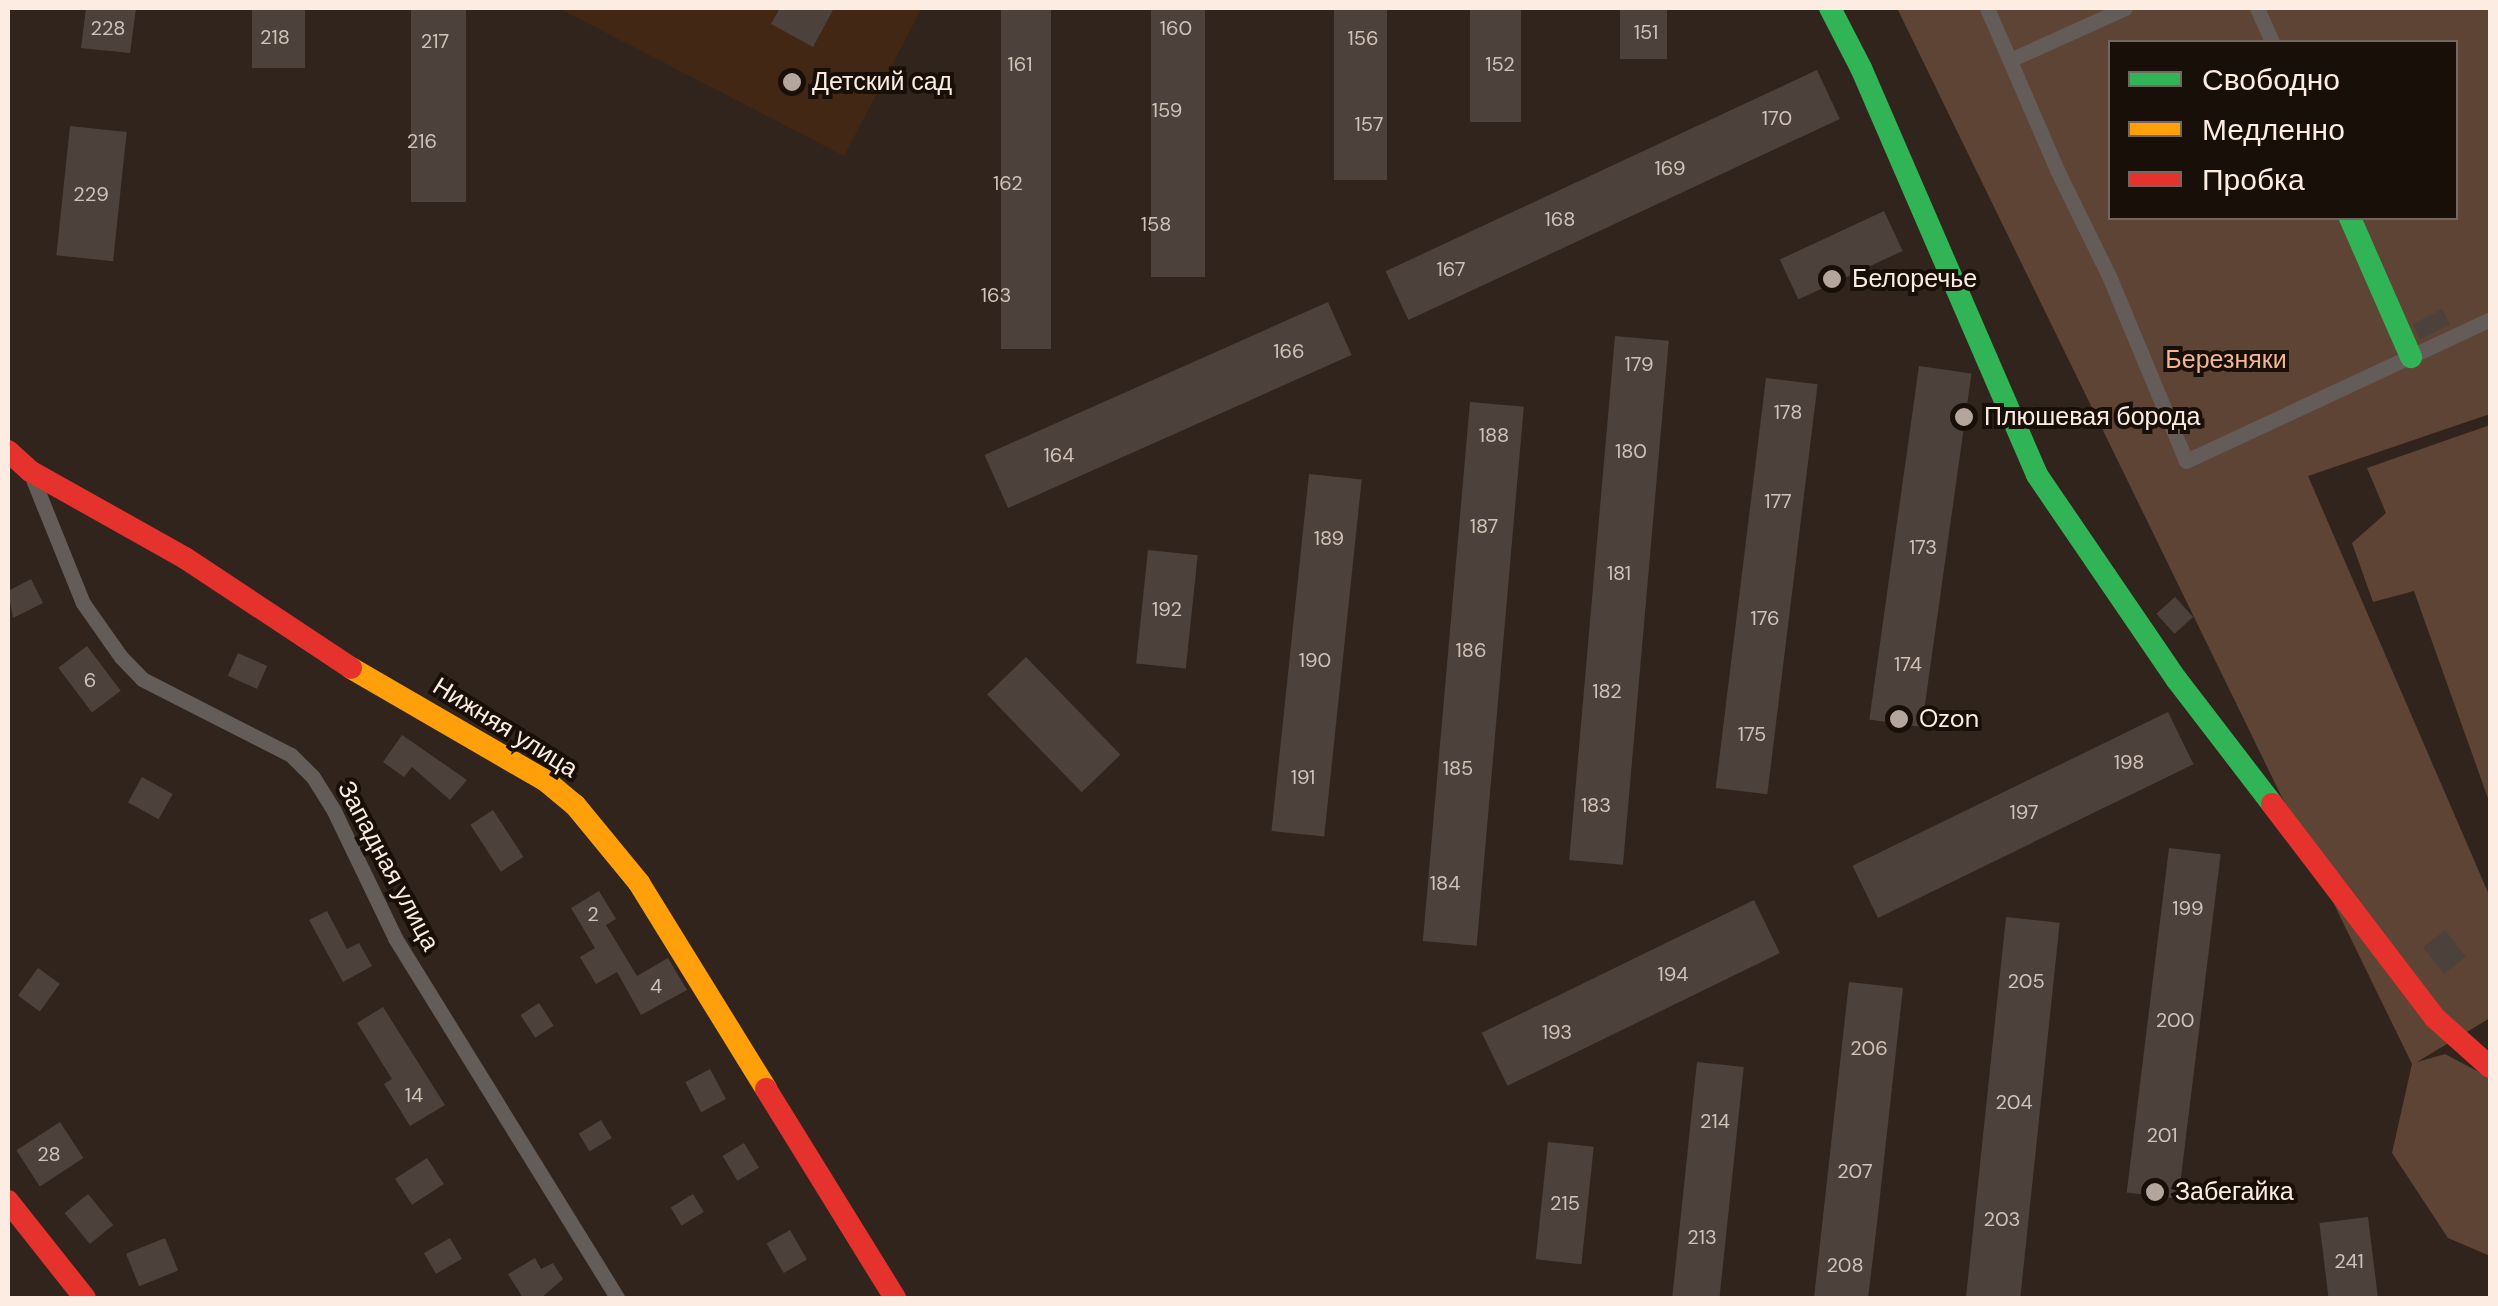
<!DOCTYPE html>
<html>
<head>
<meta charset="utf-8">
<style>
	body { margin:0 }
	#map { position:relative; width:2498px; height:1306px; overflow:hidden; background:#31241c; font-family:"DM Sans",sans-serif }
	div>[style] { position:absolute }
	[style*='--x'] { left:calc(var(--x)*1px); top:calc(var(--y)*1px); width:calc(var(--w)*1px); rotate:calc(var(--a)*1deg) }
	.built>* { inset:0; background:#412714 }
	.green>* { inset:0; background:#5e4434 }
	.building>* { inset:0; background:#4d423b; transform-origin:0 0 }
	.street>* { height:15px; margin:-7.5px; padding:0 7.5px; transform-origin:7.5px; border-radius:7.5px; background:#635c58 }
	.fast>* { height:22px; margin:-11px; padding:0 11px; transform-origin:11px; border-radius:11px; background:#30b455 }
	.slow>* { height:22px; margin:-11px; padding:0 11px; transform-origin:11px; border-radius:11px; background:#ff9f0a }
	.jam>* { height:22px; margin:-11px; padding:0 11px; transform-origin:11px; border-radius:11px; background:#e5322d }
	.dots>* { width:28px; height:28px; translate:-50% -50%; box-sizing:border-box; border:5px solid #190f09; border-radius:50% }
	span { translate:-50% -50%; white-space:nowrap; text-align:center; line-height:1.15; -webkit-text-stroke:8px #190f09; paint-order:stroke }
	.number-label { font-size:20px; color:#d0c2b8 }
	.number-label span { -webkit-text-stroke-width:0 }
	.poi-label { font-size:25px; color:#fcece2 }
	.left { translate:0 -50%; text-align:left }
	.park-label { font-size:25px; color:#f1b791 }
	.street-label { font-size:25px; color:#fcece2 }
	.frame { position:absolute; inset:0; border:10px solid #fcece2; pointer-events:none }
	.legend { position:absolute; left:2108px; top:40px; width:350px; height:180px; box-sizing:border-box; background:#190f09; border:2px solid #746760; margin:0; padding:12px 18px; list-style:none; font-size:30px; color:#fcece2 }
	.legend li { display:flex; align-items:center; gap:20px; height:50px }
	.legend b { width:50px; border:2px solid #746760 }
</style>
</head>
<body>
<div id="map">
	<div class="built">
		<div style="clip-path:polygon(558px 8px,922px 8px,844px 156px)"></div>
	</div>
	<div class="green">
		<div style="clip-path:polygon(evenodd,1897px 8px,2490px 8px,2490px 414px,2308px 476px,2490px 897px,2490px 1018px,2417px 1062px,2445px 1054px,2490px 1078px,2490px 1256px,2448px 1238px,2392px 1153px,2412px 1064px,1897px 8px,2110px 42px,2456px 42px,2456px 218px,2110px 218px,2110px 42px)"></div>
		<div style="clip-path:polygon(2490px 425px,2490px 804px,2414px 591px,2373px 602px,2352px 543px,2386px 513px,2367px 468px)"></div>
	</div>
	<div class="building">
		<div style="clip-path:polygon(86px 8px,136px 8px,130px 53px,81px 48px)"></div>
		<div style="left:252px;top:8px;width:53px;height:60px"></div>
		<div style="left:411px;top:8px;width:55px;height:194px"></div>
		<div style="clip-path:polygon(780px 8px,834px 8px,813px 47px,771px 24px)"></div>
		<div style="left:1001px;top:8px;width:50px;height:341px"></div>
		<div style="left:1151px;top:8px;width:54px;height:269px"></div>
		<div style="left:1334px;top:8px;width:53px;height:172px"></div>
		<div style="left:1470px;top:8px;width:51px;height:114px"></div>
		<div style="left:1620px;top:8px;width:47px;height:51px"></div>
		<div style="left:1817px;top:70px;width:54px;height:476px;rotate:65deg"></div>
		<div style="left:70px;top:126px;width:57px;height:130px;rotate:6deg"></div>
		<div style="left:1884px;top:211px;width:44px;height:115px;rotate:65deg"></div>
		<div style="left:1328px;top:302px;width:58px;height:376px;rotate:66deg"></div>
		<div style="left:2442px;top:309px;width:17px;height:33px;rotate:62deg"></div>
		<div style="left:1615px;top:336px;width:54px;height:526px;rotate:5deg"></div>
		<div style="left:1919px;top:366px;width:53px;height:357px;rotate:8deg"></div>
		<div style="left:1766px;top:378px;width:52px;height:413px;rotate:7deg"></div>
		<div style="left:1470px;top:402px;width:54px;height:541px;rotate:5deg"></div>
		<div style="left:1309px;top:474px;width:53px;height:359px;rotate:6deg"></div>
		<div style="left:1148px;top:550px;width:50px;height:114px;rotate:6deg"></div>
		<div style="clip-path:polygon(31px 579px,43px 603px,13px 618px,8px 591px)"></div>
		<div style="left:2175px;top:597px;width:27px;height:25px;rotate:48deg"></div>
		<div style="left:87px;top:646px;width:56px;height:36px;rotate:53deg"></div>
		<div style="left:238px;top:653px;width:32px;height:25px;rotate:24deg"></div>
		<div style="left:1026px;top:657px;width:136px;height:54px;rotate:46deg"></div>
		<div style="left:2168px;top:712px;width:58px;height:351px;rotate:64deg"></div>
		<div style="clip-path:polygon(402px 735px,467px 780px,450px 800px,412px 767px,404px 777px,383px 762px)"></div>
		<div style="left:142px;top:777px;width:35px;height:29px;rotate:29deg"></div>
		<div style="left:493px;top:810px;width:56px;height:27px;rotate:57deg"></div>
		<div style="left:2169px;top:848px;width:52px;height:347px;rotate:7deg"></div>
		<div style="clip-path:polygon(599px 891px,616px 919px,606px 925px,637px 976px,668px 958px,687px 990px,641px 1015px,617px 972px,596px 984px,580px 957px,595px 948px,571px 908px)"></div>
		<div style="left:1754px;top:900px;width:59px;height:303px;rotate:64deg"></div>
		<div style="clip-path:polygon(327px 911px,347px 949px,359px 943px,372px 966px,343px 982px,309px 920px)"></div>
		<div style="left:2006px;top:917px;width:54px;height:383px;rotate:6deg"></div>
		<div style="left:2445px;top:930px;width:34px;height:28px;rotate:52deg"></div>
		<div style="left:38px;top:968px;width:27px;height:34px;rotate:36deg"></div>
		<div style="clip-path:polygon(1849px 982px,1903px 988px,1876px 1232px,1868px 1298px,1814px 1298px)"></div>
		<div style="left:539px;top:1003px;width:27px;height:22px;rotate:57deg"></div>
		<div style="clip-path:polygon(383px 1007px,445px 1105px,410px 1126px,384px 1084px,392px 1079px,357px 1023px)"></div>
		<div style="left:1697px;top:1062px;width:47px;height:237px;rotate:6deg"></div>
		<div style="left:710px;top:1069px;width:34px;height:28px;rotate:62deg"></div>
		<div style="left:601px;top:1120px;width:21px;height:26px;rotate:59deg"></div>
		<div style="left:60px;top:1122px;width:43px;height:52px;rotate:57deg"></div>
		<div style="left:1548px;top:1142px;width:46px;height:118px;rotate:6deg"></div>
		<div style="left:744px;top:1143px;width:29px;height:25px;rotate:59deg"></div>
		<div style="left:427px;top:1158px;width:31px;height:38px;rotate:57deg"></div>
		<div style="left:88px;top:1194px;width:40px;height:30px;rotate:51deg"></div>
		<div style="left:693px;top:1194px;width:21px;height:26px;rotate:59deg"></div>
		<div style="left:2368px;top:1217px;width:82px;height:49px;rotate:83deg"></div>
		<div style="left:790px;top:1230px;width:34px;height:27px;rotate:60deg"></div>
		<div style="left:165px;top:1238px;width:35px;height:42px;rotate:68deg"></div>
		<div style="left:450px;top:1238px;width:24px;height:30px;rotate:60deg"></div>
		<div style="clip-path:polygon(535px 1258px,541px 1269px,553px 1263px,563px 1279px,541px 1298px,523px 1298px,508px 1274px)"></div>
	</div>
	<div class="street">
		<div style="--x:1987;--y:8;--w:176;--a:66.6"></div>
		<div style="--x:2057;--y:170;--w:118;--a:63.9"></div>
		<div style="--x:2109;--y:276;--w:200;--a:67.4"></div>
		<div style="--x:2186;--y:461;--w:336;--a:-25"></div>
		<div style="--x:2257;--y:8;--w:37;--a:66"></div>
		<div style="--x:2010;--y:60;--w:126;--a:-24.3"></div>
		<div style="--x:30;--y:472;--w:141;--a:68"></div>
		<div style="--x:83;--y:603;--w:66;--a:54.9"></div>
		<div style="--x:121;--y:657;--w:30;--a:46"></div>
		<div style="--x:142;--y:679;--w:167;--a:27"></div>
		<div style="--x:291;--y:755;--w:31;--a:45"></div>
		<div style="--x:313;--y:777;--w:40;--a:58"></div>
		<div style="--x:334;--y:811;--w:141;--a:64.3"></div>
		<div style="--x:395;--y:938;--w:423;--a:58.3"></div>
	</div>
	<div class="fast">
		<div style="--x:1830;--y:8;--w:68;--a:62.7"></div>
		<div style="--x:1861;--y:68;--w:443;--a:66.6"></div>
		<div style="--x:2037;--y:475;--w:248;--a:55.7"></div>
		<div style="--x:2177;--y:680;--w:156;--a:52.5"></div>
		<div style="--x:2350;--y:218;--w:152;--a:66.3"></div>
	</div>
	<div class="slow">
		<div style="--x:351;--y:668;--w:225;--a:30.1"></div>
		<div style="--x:546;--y:781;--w:38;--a:40"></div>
		<div style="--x:575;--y:805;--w:101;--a:50.6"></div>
		<div style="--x:639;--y:883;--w:242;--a:58.3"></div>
	</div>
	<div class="jam">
		<div style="--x:8;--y:451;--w:30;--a:42"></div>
		<div style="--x:30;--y:471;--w:178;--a:29.3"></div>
		<div style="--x:185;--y:558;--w:199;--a:33.5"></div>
		<div style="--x:2272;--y:804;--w:268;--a:52.7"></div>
		<div style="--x:2434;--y:1017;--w:75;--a:41.8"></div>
		<div style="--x:766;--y:1089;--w:246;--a:58.3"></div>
		<div style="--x:8;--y:1201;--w:124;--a:51.6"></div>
	</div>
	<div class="dots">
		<div style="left:792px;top:82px;background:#b5a69d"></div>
		<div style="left:1832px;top:279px;background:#b5a69d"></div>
		<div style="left:1964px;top:417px;background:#b5a69d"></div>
		<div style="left:1899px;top:719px;background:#b5a69d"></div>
		<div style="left:2155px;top:1192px;background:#b5a69d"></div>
	</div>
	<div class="number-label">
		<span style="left:108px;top:28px">228</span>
		<span style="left:1176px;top:28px">160</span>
		<span style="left:1646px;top:32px">151</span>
		<span style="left:275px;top:37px">218</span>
		<span style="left:1363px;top:38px">156</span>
		<span style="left:435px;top:41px">217</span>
		<span style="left:1020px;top:64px">161</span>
		<span style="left:1500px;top:64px">152</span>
		<span style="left:1167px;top:110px">159</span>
		<span style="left:1777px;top:118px">170</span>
		<span style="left:1369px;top:124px">157</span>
		<span style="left:422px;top:141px">216</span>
		<span style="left:1670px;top:168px">169</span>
		<span style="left:1008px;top:183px">162</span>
		<span style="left:91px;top:194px">229</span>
		<span style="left:1560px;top:219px">168</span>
		<span style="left:1156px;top:224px">158</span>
		<span style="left:1451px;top:269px">167</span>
		<span style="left:996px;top:295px">163</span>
		<span style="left:1289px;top:351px">166</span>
		<span style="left:1639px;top:364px">179</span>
		<span style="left:1788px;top:412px">178</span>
		<span style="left:1494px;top:435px">188</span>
		<span style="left:1631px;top:451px">180</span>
		<span style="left:1059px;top:455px">164</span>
		<span style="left:1778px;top:501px">177</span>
		<span style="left:1484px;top:526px">187</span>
		<span style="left:1329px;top:538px">189</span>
		<span style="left:1923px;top:547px">173</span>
		<span style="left:1619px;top:573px">181</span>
		<span style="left:1167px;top:609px">192</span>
		<span style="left:1765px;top:618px">176</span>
		<span style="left:1471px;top:650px">186</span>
		<span style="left:1315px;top:660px">190</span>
		<span style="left:1908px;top:664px">174</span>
		<span style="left:90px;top:680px">6</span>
		<span style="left:1607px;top:691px">182</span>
		<span style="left:1752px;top:734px">175</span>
		<span style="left:2129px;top:762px">198</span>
		<span style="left:1458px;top:768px">185</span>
		<span style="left:1303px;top:777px">191</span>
		<span style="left:1596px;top:805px">183</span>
		<span style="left:2024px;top:812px">197</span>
		<span style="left:1445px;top:883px">184</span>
		<span style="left:2188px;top:908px">199</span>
		<span style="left:593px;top:914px">2</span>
		<span style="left:1673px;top:974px">194</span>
		<span style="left:2026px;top:981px">205</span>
		<span style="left:656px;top:986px">4</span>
		<span style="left:2175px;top:1020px">200</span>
		<span style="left:1557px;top:1032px">193</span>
		<span style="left:1869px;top:1048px">206</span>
		<span style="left:414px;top:1095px">14</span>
		<span style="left:2014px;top:1102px">204</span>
		<span style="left:1715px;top:1121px">214</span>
		<span style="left:2162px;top:1135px">201</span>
		<span style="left:49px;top:1154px">28</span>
		<span style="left:1855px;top:1171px">207</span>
		<span style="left:1565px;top:1203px">215</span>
		<span style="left:2002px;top:1219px">203</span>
		<span style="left:1702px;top:1237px">213</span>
		<span style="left:2349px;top:1261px">241</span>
		<span style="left:1845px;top:1265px">208</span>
	</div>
	<div class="poi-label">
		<span class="left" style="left:812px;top:82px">Детский сад</span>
		<span class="left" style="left:1852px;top:279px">Белоречье</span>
		<span class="left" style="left:1984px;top:417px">Плюшевая борода</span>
		<span class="left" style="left:1919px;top:719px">Ozon</span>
		<span class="left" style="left:2175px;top:1192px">Забегайка</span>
	</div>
	<div class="park-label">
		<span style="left:2226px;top:360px">Березняки</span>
	</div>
	<div class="street-label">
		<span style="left:505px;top:728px;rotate:32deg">Нижняя улица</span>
		<span style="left:388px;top:866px;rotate:62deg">Западная улица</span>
	</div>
	<div class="frame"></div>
	<ul class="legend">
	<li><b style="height:12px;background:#30b455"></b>Свободно</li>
	<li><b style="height:12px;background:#ff9f0a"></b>Медленно</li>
	<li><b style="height:12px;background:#e5322d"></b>Пробка</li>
	</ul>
</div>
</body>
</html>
